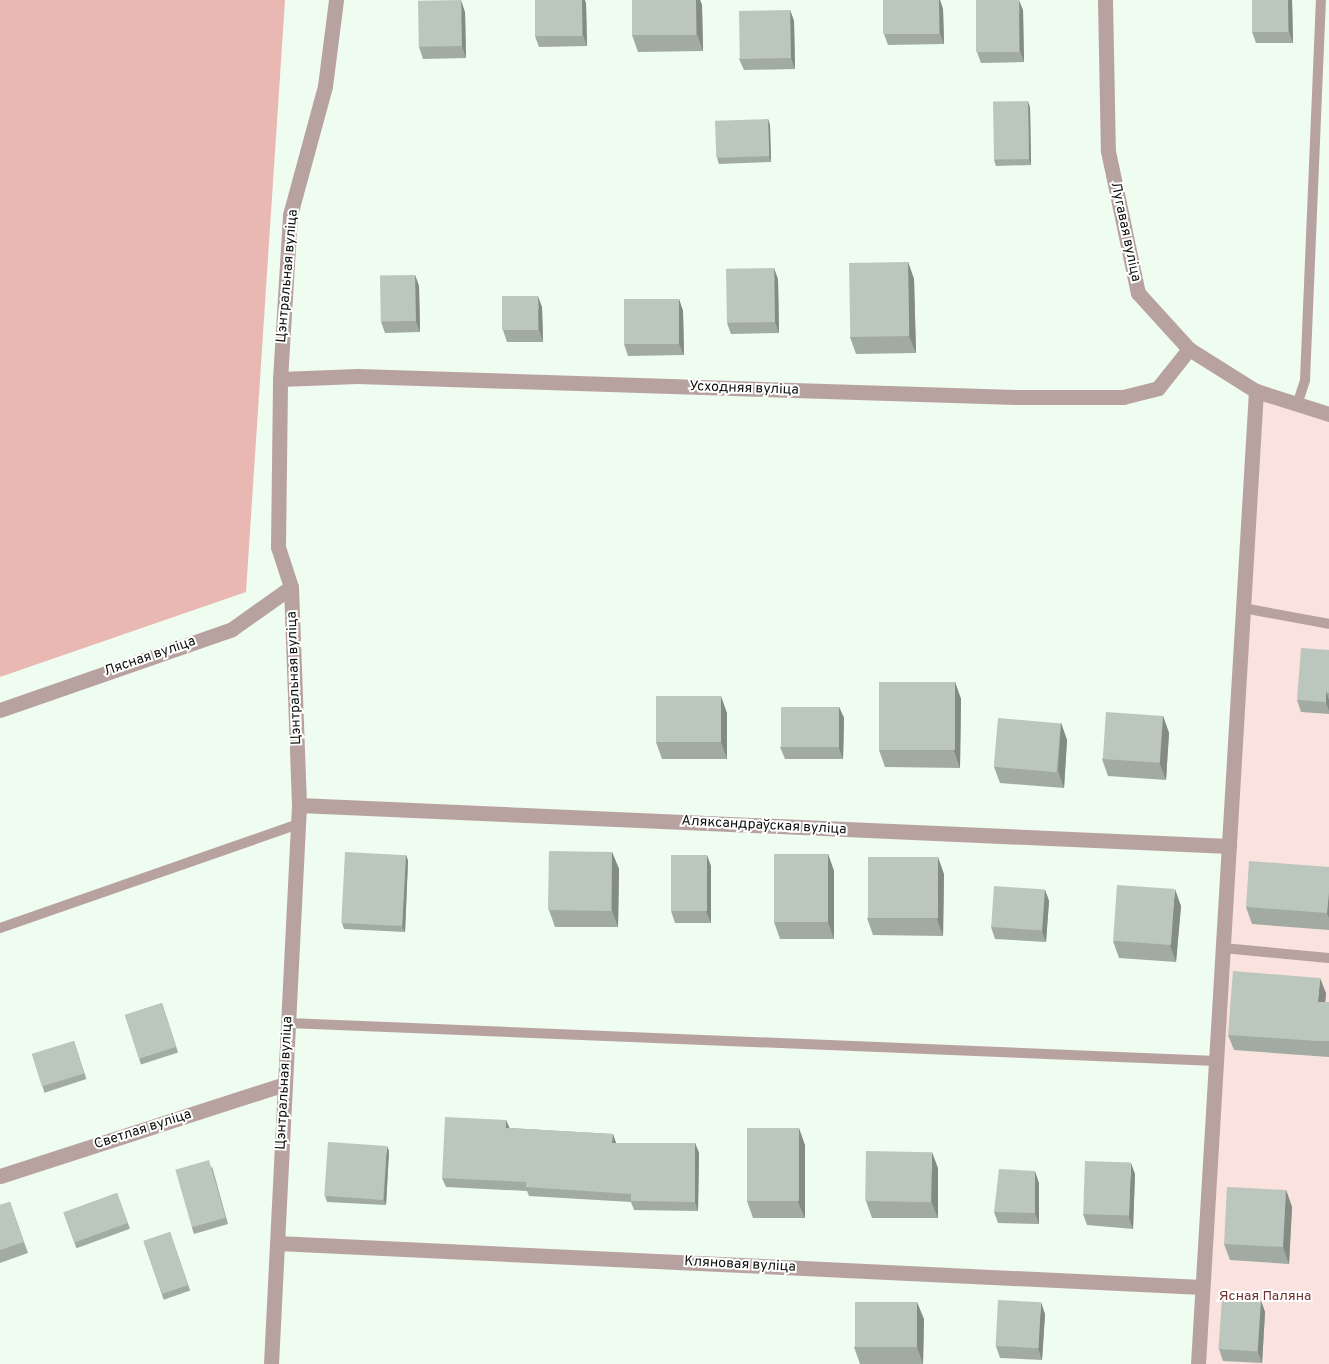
<!DOCTYPE html>
<html>
<head>
<meta charset="utf-8">
<style>
	body { margin:0 }
	#map { position:relative; width:1329px; height:1364px; overflow:hidden; background:#effcf0; font-family:Overpass,sans-serif }
	div>[style] { position:absolute }
	[style*='--x'] { left:calc(var(--x)*1px); top:calc(var(--y)*1px); width:calc(var(--w)*1px); rotate:calc(var(--a)*1deg) }
	.green>* { inset:0; background:#fae2df }
	.forest>* { inset:0; background:#eab8b3 }
	.lane>* { height:10px; margin:-5px; padding:0 5px; transform-origin:5px; border-radius:5px; background:#b8a29f }
	.street>* { height:15px; margin:-7.5px; padding:0 7.5px; transform-origin:7.5px; border-radius:7.5px; background:#b8a29f }
	.wall>* { inset:0; background:#a1aba2; transform-origin:0 0 }
	.shaded-wall>* { inset:0; background:#838b84 }
	.building>* { inset:0; background:#bbc7bc; transform-origin:0 0 }
	span { translate:-50% -50%; white-space:nowrap; text-align:center; line-height:1.15; -webkit-text-stroke:4px #fff; paint-order:stroke }
	.street-label { font-size:14px; color:#0b0f0b }
	.park-label { font-size:14px; color:#6f322e }
</style>
</head>
<body>
<div id="map">
	<div class="green">
		<div style="clip-path:polygon(1256px 391px,1329px 414px,1329px 1364px,1197px 1364px)"></div>
	</div>
	<div class="forest">
		<div style="clip-path:polygon(0 0,285px 0,246px 592px,0 677px)"></div>
	</div>
	<div class="lane">
		<div style="--x:1297;--y:405;--w:26;--a:-72"></div>
		<div style="--x:1305;--y:380;--w:380;--a:-87.6"></div>
		<div style="--x:1243;--y:608;--w:87;--a:10.5"></div>
		<div style="--x:0;--y:928;--w:316;--a:-19.2"></div>
		<div style="--x:1223;--y:948;--w:106;--a:5.4"></div>
		<div style="--x:288;--y:1023;--w:929;--a:2.34"></div>
	</div>
	<div class="street">
		<div style="--x:1105;--y:0;--w:151;--a:88.9"></div>
		<div style="--x:1108;--y:151;--w:145;--a:78.1"></div>
		<div style="--x:1138;--y:293;--w:76;--a:47.7"></div>
		<div style="--x:1189;--y:349;--w:79;--a:32.1"></div>
		<div style="--x:1256;--y:391;--w:77;--a:17.5"></div>
		<div style="--x:280;--y:379;--w:77;--a:-2.2"></div>
		<div style="--x:357;--y:376;--w:659;--a:1.83"></div>
		<div style="--x:1016;--y:397;--w:107;--a:0"></div>
		<div style="--x:1123;--y:397;--w:36;--a:-14"></div>
		<div style="--x:1158;--y:388;--w:50;--a:-51.5"></div>
		<div style="--x:0;--y:710;--w:246;--a:-19.2"></div>
		<div style="--x:232;--y:629;--w:72;--a:-35.4"></div>
		<div style="--x:299;--y:805;--w:931;--a:2.52"></div>
		<div style="--x:0;--y:1176;--w:299;--a:-17.9"></div>
		<div style="--x:277;--y:1243;--w:926;--a:2.72"></div>
		<div style="--x:271;--y:1364;--w:560;--a:-87.13"></div>
		<div style="--x:299;--y:805;--w:218;--a:-92.1"></div>
		<div style="--x:291;--y:587;--w:42;--a:-108"></div>
		<div style="--x:278;--y:547;--w:168;--a:-89.3"></div>
		<div style="--x:280;--y:379;--w:164;--a:-86.5"></div>
		<div style="--x:290;--y:215;--w:134;--a:-74.8"></div>
		<div style="--x:325;--y:86;--w:87;--a:-82.7"></div>
		<div style="--x:1198;--y:1364;--w:975;--a:-86.59"></div>
	</div>
	<div class="wall">
		<div style="clip-path:polygon(632px 0,700px 0,702px 5px,703px 51px,638px 52px,632px 35px)"></div>
		<div style="clip-path:polygon(883px 0,940px 0,943px 9px,944px 44px,888px 45px,884px 34px)"></div>
		<div style="clip-path:polygon(1292px 0,1293px 43px,1256px 43px,1252px 32px)"></div>
		<div style="clip-path:polygon(586px 3px,587px 46px,539px 47px,535px 36px)"></div>
		<div style="clip-path:polygon(790px 10px,794px 21px,795px 69px,744px 70px,739px 59px)"></div>
		<div style="clip-path:polygon(1023px 10px,1024px 62px,981px 63px,977px 52px)"></div>
		<div style="clip-path:polygon(465px 12px,466px 58px,423px 59px,419px 47px)"></div>
		<div style="clip-path:polygon(1030px 107px,1031px 165px,996px 166px,994px 160px)"></div>
		<div style="clip-path:polygon(768px 119px,770px 125px,771px 162px,719px 164px,717px 158px)"></div>
		<div style="clip-path:polygon(908px 262px,914px 279px,916px 353px,856px 354px,850px 337px)"></div>
		<div style="clip-path:polygon(415px 275px,419px 286px,420px 332px,385px 333px,381px 322px)"></div>
		<div style="clip-path:polygon(778px 279px,779px 333px,731px 334px,727px 323px)"></div>
		<div style="clip-path:polygon(679px 299px,683px 311px,684px 355px,628px 356px,624px 344px)"></div>
		<div style="clip-path:polygon(542px 307px,543px 342px,507px 342px,503px 330px)"></div>
		<div style="clip-path:polygon(1329px 650px,1329px 714px,1301px 712px,1297px 700px)"></div>
		<div style="clip-path:polygon(955px 682px,961px 699px,960px 768px,885px 767px,879px 750px)"></div>
		<div style="clip-path:polygon(839px 707px,844px 718px,843px 759px,785px 759px,780px 747px)"></div>
		<div style="clip-path:polygon(727px 713px,727px 759px,662px 759px,656px 742px)"></div>
		<div style="clip-path:polygon(1163px 716px,1169px 733px,1166px 780px,1108px 776px,1102px 759px)"></div>
		<div style="clip-path:polygon(1061px 723px,1067px 740px,1064px 788px,1000px 783px,994px 767px)"></div>
		<div style="clip-path:polygon(612px 852px,619px 869px,618px 927px,555px 927px,549px 910px)"></div>
		<div style="clip-path:polygon(828px 854px,834px 871px,834px 939px,780px 939px,774px 922px)"></div>
		<div style="clip-path:polygon(406px 855px,408px 861px,405px 932px,344px 929px,342px 923px)"></div>
		<div style="clip-path:polygon(711px 866px,711px 923px,675px 923px,671px 911px)"></div>
		<div style="clip-path:polygon(1329px 867px,1329px 930px,1252px 924px,1246px 907px)"></div>
		<div style="clip-path:polygon(944px 874px,943px 936px,873px 935px,867px 918px)"></div>
		<div style="clip-path:polygon(1045px 890px,1049px 901px,1046px 942px,995px 939px,991px 927px)"></div>
		<div style="clip-path:polygon(1181px 906px,1176px 962px,1119px 958px,1113px 941px)"></div>
		<div style="clip-path:polygon(1326px 993px,1325px 1002px,1329px 1002px,1329px 1057px,1234px 1050px,1228px 1035px)"></div>
		<div style="left:162px;top:1003px;width:52px;height:39px;rotate:72deg"></div>
		<div style="left:74px;top:1041px;width:40px;height:44px;rotate:72deg"></div>
		<div style="clip-path:polygon(506px 1120px,509px 1128px,613px 1134px,616px 1143px,695px 1143px,699px 1153px,698px 1211px,634px 1210px,631px 1202px,529px 1196px,527px 1191px,446px 1187px,442px 1178px)"></div>
		<div style="clip-path:polygon(805px 1145px,805px 1218px,753px 1218px,747px 1201px)"></div>
		<div style="clip-path:polygon(389px 1151px,386px 1205px,327px 1202px,325px 1196px)"></div>
		<div style="clip-path:polygon(212px 1166px,228px 1224px,194px 1234px,192px 1228px)"></div>
		<div style="clip-path:polygon(938px 1168px,938px 1218px,872px 1218px,866px 1201px)"></div>
		<div style="clip-path:polygon(1135px 1174px,1133px 1229px,1087px 1225px,1083px 1214px)"></div>
		<div style="clip-path:polygon(1039px 1183px,1039px 1224px,998px 1223px,994px 1212px)"></div>
		<div style="clip-path:polygon(1286px 1190px,1292px 1207px,1289px 1264px,1230px 1260px,1224px 1244px)"></div>
		<div style="left:117px;top:1193px;width:38px;height:57px;rotate:70deg"></div>
		<div style="clip-path:polygon(10px 1202px,28px 1253px,0 1263px,0 1205px)"></div>
		<div style="left:170px;top:1232px;width:62px;height:28px;rotate:71deg"></div>
		<div style="clip-path:polygon(1261px 1301px,1265px 1312px,1262px 1363px,1223px 1361px,1219px 1349px)"></div>
		<div style="clip-path:polygon(1045px 1314px,1042px 1360px,1000px 1358px,996px 1346px)"></div>
		<div style="clip-path:polygon(924px 1319px,923px 1364px,860px 1364px,854px 1347px)"></div>
	</div>
	<div class="shaded-wall">
		<div style="clip-path:polygon(461px 0,465px 12px,466px 58px,462px 46px)"></div>
		<div style="clip-path:polygon(582px 0,585px 0,586px 3px,587px 46px,583px 35px)"></div>
		<div style="clip-path:polygon(696px 0,700px 0,702px 5px,703px 51px,697px 34px)"></div>
		<div style="clip-path:polygon(939px 0,940px 0,943px 9px,944px 44px,940px 33px)"></div>
		<div style="clip-path:polygon(1019px 0,1023px 10px,1024px 62px,1020px 51px)"></div>
		<div style="clip-path:polygon(1288px 0,1292px 0,1293px 43px,1289px 31px)"></div>
		<div style="clip-path:polygon(790px 10px,794px 21px,795px 69px,791px 58px)"></div>
		<div style="clip-path:polygon(1028px 101px,1030px 107px,1031px 165px,1029px 159px)"></div>
		<div style="clip-path:polygon(768px 119px,770px 125px,771px 162px,769px 156px)"></div>
		<div style="clip-path:polygon(908px 262px,914px 279px,916px 353px,909px 336px)"></div>
		<div style="clip-path:polygon(774px 268px,778px 279px,779px 333px,775px 322px)"></div>
		<div style="clip-path:polygon(415px 275px,419px 286px,420px 332px,416px 321px)"></div>
		<div style="clip-path:polygon(538px 296px,542px 307px,543px 342px,539px 330px)"></div>
		<div style="clip-path:polygon(679px 299px,683px 311px,684px 355px,679px 344px)"></div>
		<div style="clip-path:polygon(955px 682px,961px 699px,960px 768px,954px 751px)"></div>
		<div style="clip-path:polygon(1326px 692px,1329px 700px,1329px 711px,1326px 702px)"></div>
		<div style="clip-path:polygon(721px 696px,727px 713px,727px 759px,721px 742px)"></div>
		<div style="clip-path:polygon(839px 707px,844px 718px,843px 759px,839px 748px)"></div>
		<div style="clip-path:polygon(1163px 716px,1169px 733px,1166px 780px,1160px 764px)"></div>
		<div style="clip-path:polygon(1061px 723px,1067px 740px,1064px 788px,1058px 771px)"></div>
		<div style="clip-path:polygon(612px 852px,619px 869px,618px 927px,612px 910px)"></div>
		<div style="clip-path:polygon(828px 854px,834px 871px,834px 939px,828px 922px)"></div>
		<div style="clip-path:polygon(406px 855px,408px 861px,405px 932px,402px 926px)"></div>
		<div style="clip-path:polygon(707px 855px,711px 866px,711px 923px,706px 911px)"></div>
		<div style="clip-path:polygon(938px 857px,944px 874px,943px 936px,937px 919px)"></div>
		<div style="clip-path:polygon(1175px 889px,1181px 906px,1176px 962px,1170px 945px)"></div>
		<div style="clip-path:polygon(1045px 890px,1049px 901px,1046px 942px,1042px 931px)"></div>
		<div style="clip-path:polygon(1329px 892px,1329px 918px,1327px 913px)"></div>
		<div style="clip-path:polygon(1320px 978px,1326px 993px,1324px 1018px,1318px 1002px)"></div>
		<div style="clip-path:polygon(506px 1120px,510px 1129px,506px 1128px)"></div>
		<div style="clip-path:polygon(799px 1128px,805px 1145px,805px 1218px,798px 1202px)"></div>
		<div style="clip-path:polygon(613px 1134px,616px 1143px,612px 1143px)"></div>
		<div style="clip-path:polygon(695px 1143px,699px 1153px,698px 1211px,695px 1202px)"></div>
		<div style="clip-path:polygon(387px 1146px,389px 1151px,386px 1205px,384px 1200px)"></div>
		<div style="clip-path:polygon(932px 1152px,938px 1168px,938px 1218px,931px 1201px)"></div>
		<div style="clip-path:polygon(1131px 1163px,1135px 1174px,1133px 1229px,1129px 1218px)"></div>
		<div style="clip-path:polygon(1035px 1171px,1039px 1183px,1039px 1224px,1035px 1213px)"></div>
		<div style="clip-path:polygon(1286px 1190px,1292px 1207px,1289px 1264px,1283px 1247px)"></div>
		<div style="clip-path:polygon(1261px 1301px,1265px 1312px,1262px 1363px,1258px 1352px)"></div>
		<div style="clip-path:polygon(917px 1302px,924px 1319px,923px 1364px,917px 1347px)"></div>
		<div style="clip-path:polygon(1041px 1302px,1045px 1314px,1042px 1360px,1038px 1348px)"></div>
	</div>
	<div class="building">
		<div style="left:461px;top:0;width:46px;height:43px;rotate:89deg"></div>
		<div style="left:535px;top:0;width:47px;height:36px"></div>
		<div style="left:632px;top:0;width:64px;height:35px"></div>
		<div style="left:883px;top:0;width:56px;height:34px"></div>
		<div style="left:976px;top:0;width:43px;height:52px"></div>
		<div style="left:1252px;top:0;width:36px;height:32px"></div>
		<div style="left:790px;top:10px;width:48px;height:51px;rotate:89deg"></div>
		<div style="left:1028px;top:101px;width:58px;height:35px;rotate:89deg"></div>
		<div style="left:768px;top:119px;width:37px;height:53px;rotate:88deg"></div>
		<div style="left:908px;top:262px;width:74px;height:59px;rotate:89deg"></div>
		<div style="left:774px;top:268px;width:54px;height:48px;rotate:89deg"></div>
		<div style="left:415px;top:275px;width:46px;height:35px;rotate:89deg"></div>
		<div style="left:502px;top:296px;width:36px;height:34px"></div>
		<div style="left:679px;top:299px;width:45px;height:55px;rotate:90deg"></div>
		<div style="clip-path:polygon(1301px 648px,1329px 650px,1329px 693px,1326px 692px,1326px 702px,1297px 700px)"></div>
		<div style="left:879px;top:682px;width:76px;height:68px"></div>
		<div style="left:656px;top:696px;width:65px;height:46px"></div>
		<div style="left:781px;top:707px;width:58px;height:40px"></div>
		<div style="left:1106px;top:712px;width:57px;height:47px;rotate:4deg"></div>
		<div style="left:998px;top:718px;width:63px;height:49px;rotate:5deg"></div>
		<div style="left:549px;top:851px;width:63px;height:59px;rotate:1deg"></div>
		<div style="left:345px;top:852px;width:61px;height:71px;rotate:3deg"></div>
		<div style="left:774px;top:854px;width:54px;height:68px"></div>
		<div style="left:671px;top:855px;width:36px;height:56px"></div>
		<div style="left:868px;top:857px;width:70px;height:61px"></div>
		<div style="clip-path:polygon(1249px 861px,1329px 867px,1329px 892px,1327px 913px,1246px 907px)"></div>
		<div style="left:1117px;top:885px;width:58px;height:56px;rotate:4deg"></div>
		<div style="left:994px;top:886px;width:51px;height:41px;rotate:4deg"></div>
		<div style="clip-path:polygon(1233px 971px,1320px 978px,1318px 1002px,1329px 1002px,1329px 1041px,1317px 1041px,1228px 1035px)"></div>
		<div style="left:162px;top:1003px;width:46px;height:39px;rotate:72deg"></div>
		<div style="left:74px;top:1041px;width:34px;height:44px;rotate:73deg"></div>
		<div style="clip-path:polygon(445px 1117px,506px 1120px,506px 1128px,613px 1134px,612px 1143px,695px 1143px,695px 1202px,631px 1201px,631px 1194px,526px 1187px,526px 1182px,442px 1178px)"></div>
		<div style="left:747px;top:1128px;width:52px;height:73px"></div>
		<div style="left:328px;top:1142px;width:59px;height:54px;rotate:4deg"></div>
		<div style="left:866px;top:1151px;width:66px;height:50px;rotate:1deg"></div>
		<div style="left:209px;top:1160px;width:60px;height:35px;rotate:74deg"></div>
		<div style="left:1085px;top:1161px;width:46px;height:53px;rotate:2deg"></div>
		<div style="clip-path:polygon(999px 1169px,1035px 1171px,1035px 1213px,994px 1212px)"></div>
		<div style="left:1227px;top:1187px;width:59px;height:57px;rotate:3deg"></div>
		<div style="left:117px;top:1193px;width:32px;height:57px;rotate:70deg"></div>
		<div style="clip-path:polygon(10px 1202px,24px 1242px,0 1250px,0 1205px)"></div>
		<div style="left:170px;top:1232px;width:56px;height:28px;rotate:71deg"></div>
		<div style="left:1222px;top:1298px;width:39px;height:51px;rotate:4deg"></div>
		<div style="left:998px;top:1300px;width:43px;height:46px;rotate:3deg"></div>
		<div style="left:855px;top:1302px;width:62px;height:45px"></div>
	</div>
	<div class="street-label">
		<span style="left:1125px;top:232px;rotate:78deg">Лугавая вуліца</span>
		<span style="left:288px;top:276px;rotate:-85deg">Цэнтральная вуліца</span>
		<span style="left:744px;top:389px;rotate:2deg">Усходняя вуліца</span>
		<span style="left:150px;top:657px;rotate:-19deg">Лясная вуліца</span>
		<span style="left:295px;top:678px;rotate:-92deg">Цэнтральная вуліца</span>
		<span style="left:764px;top:826px;rotate:3deg">Аляксандраўская вуліца</span>
		<span style="left:285px;top:1083px;rotate:-87deg">Цэнтральная вуліца</span>
		<span style="left:143px;top:1130px;rotate:-18deg">Светлая вуліца</span>
		<span style="left:740px;top:1265px;rotate:3deg">Кляновая вуліца</span>
	</div>
	<div class="park-label">
		<span style="left:1265px;top:1297px">Ясная Паляна</span>
	</div>
</div>
</body>
</html>
